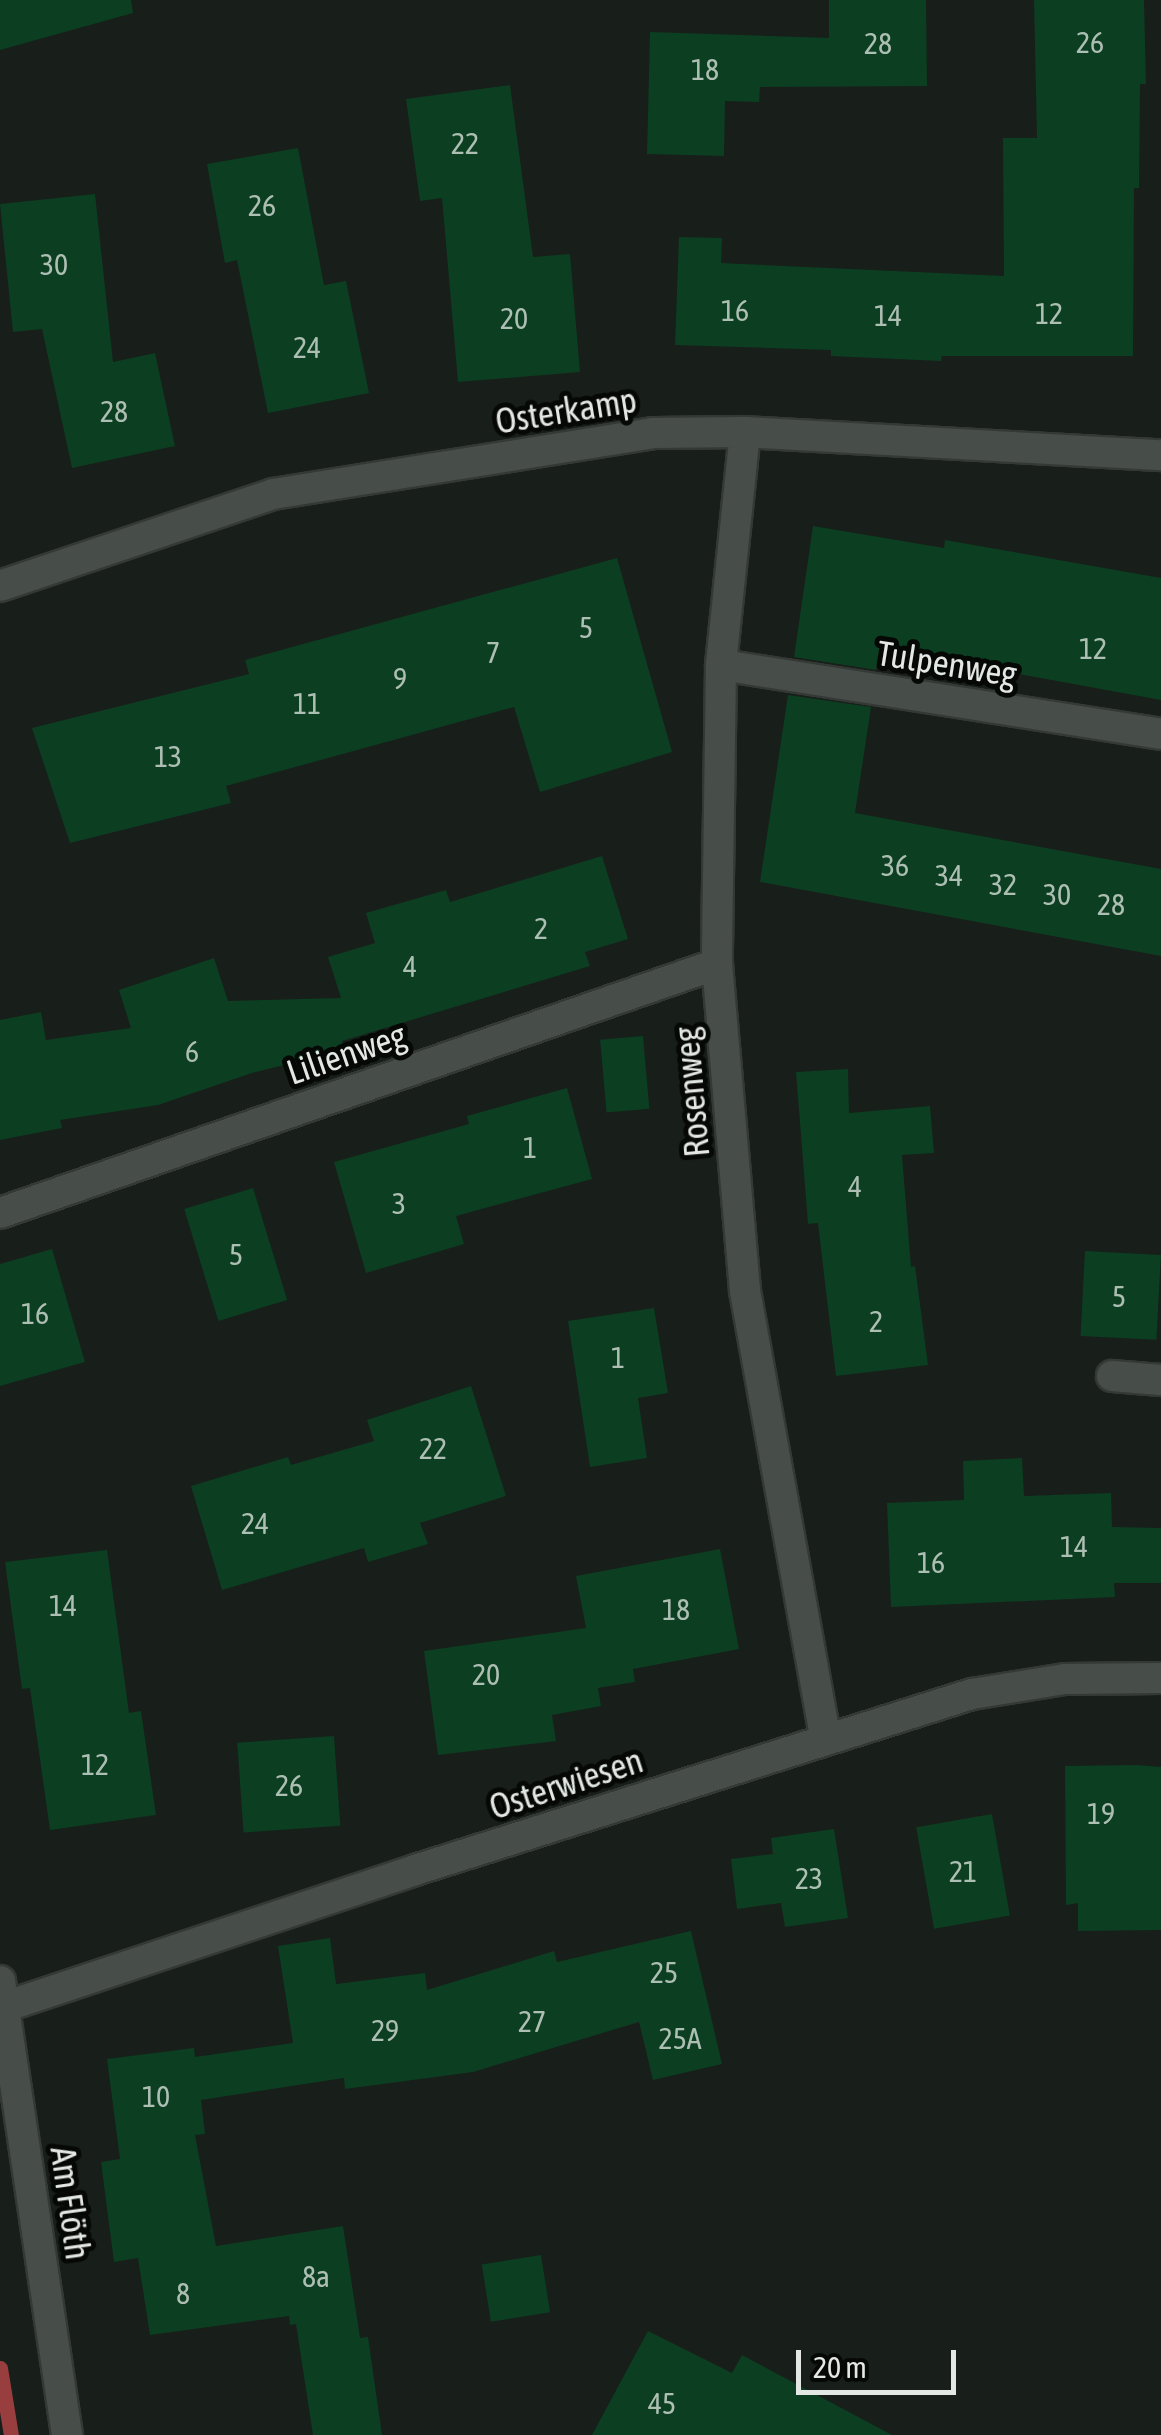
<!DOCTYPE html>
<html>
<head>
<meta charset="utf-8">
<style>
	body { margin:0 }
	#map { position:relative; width:1161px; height:2435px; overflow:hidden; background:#181e1a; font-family:"Asap Condensed",sans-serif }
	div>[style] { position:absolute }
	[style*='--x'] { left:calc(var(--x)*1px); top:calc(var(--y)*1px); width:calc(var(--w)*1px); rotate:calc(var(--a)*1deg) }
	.stream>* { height:15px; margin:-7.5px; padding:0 7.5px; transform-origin:7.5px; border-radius:7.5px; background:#983e3e }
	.building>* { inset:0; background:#0c3e21; transform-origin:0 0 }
	.roads { filter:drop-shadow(2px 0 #353936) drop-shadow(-2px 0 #353936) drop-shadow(0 2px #353936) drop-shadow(0 -2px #353936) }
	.minor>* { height:30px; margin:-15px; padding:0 15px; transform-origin:15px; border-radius:15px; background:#474e49 }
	span { translate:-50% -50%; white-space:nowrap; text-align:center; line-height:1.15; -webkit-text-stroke:10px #060806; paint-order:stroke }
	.number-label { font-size:30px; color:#adbeb3 }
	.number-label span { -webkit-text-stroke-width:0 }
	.street-label { font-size:35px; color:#e3e8e4 }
	.scale { position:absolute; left:796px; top:2350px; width:160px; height:45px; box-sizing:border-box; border:5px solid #e3e8e4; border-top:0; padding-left:12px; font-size:30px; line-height:35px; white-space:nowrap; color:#e3e8e4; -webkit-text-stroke:8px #060806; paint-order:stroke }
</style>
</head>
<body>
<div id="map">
	<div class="stream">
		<div style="--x:0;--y:2368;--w:68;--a:80.7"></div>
	</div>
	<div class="building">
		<div style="clip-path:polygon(0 0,131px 0,133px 13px,0 50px)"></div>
		<div style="clip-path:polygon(829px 0,926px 0,927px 86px,760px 87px,759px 102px,725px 101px,724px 156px,647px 154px,650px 32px,829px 38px)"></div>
		<div style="clip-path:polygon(1034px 0,1144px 0,1146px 84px,1140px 84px,1139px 188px,1134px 188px,1133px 356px,942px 356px,941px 361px,831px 356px,831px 350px,675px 345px,679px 237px,722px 238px,721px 263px,1004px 276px,1003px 138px,1037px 138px)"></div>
		<div style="clip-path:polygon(510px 85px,533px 257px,570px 254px,580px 372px,458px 382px,442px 198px,420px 201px,406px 99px)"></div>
		<div style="clip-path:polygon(298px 148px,324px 285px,346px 281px,369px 393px,268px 413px,237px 260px,225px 263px,207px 164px)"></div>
		<div style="clip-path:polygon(95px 194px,113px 362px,155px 353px,175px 446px,72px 468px,42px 329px,13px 332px,0 204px)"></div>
		<div style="clip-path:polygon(813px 526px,944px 548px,945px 540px,1161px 578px,1161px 700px,910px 654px,909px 659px,879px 653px,876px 670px,794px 657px)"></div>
		<div style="clip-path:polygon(617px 558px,672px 752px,540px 792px,514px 707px,226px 786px,231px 803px,70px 843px,32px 728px,249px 674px,245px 660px)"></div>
		<div style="clip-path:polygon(788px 695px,871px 707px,855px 813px,1161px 869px,1161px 956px,760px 882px)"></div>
		<div style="clip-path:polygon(602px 856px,628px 939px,585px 952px,590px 966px,342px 1041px,344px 1050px,252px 1073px,158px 1105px,60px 1120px,62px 1128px,0 1140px,0 1020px,41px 1012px,46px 1040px,131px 1028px,119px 990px,214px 958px,228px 1001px,341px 998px,328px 957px,375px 943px,366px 913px,446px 890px,450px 902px)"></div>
		<div style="left:643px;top:1036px;width:73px;height:43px;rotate:85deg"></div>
		<div style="clip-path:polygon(848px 1069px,849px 1113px,930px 1106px,934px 1153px,902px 1155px,911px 1267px,915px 1266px,928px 1365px,836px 1376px,818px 1223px,808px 1224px,796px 1072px)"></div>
		<div style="clip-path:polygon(567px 1088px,592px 1179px,456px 1216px,464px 1244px,366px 1273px,334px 1162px,469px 1124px,467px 1116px)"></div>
		<div style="left:253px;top:1188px;width:117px;height:72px;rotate:73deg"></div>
		<div style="clip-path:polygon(52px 1249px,85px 1362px,0 1386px,0 1264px)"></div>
		<div style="left:1085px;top:1251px;width:76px;height:85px;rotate:3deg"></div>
		<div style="clip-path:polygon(654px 1308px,668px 1393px,638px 1398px,647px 1458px,590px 1467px,568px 1321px)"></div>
		<div style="clip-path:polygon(471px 1386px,506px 1496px,420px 1523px,428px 1544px,368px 1562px,364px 1548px,222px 1590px,191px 1486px,288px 1457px,291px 1465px,374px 1441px,367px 1420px)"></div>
		<div style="clip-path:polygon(1022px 1458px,1024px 1496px,1111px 1493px,1112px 1527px,1161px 1528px,1161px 1583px,1114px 1583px,1115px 1597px,891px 1607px,887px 1503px,964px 1500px,963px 1461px)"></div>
		<div style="clip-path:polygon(720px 1549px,739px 1649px,633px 1669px,635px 1682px,598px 1688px,601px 1706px,552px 1715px,556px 1741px,438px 1755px,424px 1651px,586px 1628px,576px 1576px)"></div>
		<div style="clip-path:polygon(107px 1550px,129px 1713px,141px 1711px,156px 1815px,50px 1830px,30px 1688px,22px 1689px,5px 1562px)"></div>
		<div style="left:334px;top:1736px;width:90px;height:97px;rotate:86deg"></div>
		<div style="clip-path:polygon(1137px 1765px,1161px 1767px,1161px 1930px,1078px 1931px,1078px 1903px,1066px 1905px,1065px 1766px)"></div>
		<div style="left:992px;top:1814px;width:103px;height:77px;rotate:80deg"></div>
		<div style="clip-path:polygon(834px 1829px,848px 1918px,785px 1927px,781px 1903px,737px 1909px,731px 1859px,773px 1854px,771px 1838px)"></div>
		<div style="clip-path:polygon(691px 1931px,722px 2064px,653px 2080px,639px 2022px,473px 2072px,345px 2089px,344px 2078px,201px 2100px,205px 2134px,195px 2135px,216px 2246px,343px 2226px,360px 2338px,368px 2337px,382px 2435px,313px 2435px,296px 2324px,290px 2325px,289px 2316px,150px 2335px,138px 2258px,114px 2262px,101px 2162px,120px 2159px,107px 2059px,194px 2048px,195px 2057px,293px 2043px,278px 1946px,330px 1938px,336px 1984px,425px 1973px,427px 1990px,554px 1951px,557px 1962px)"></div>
		<div style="left:541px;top:2255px;width:58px;height:60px;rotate:81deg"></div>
		<div style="clip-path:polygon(648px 2331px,732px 2373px,742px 2355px,892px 2435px,592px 2435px)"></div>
	</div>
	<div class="roads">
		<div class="minor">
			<div style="--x:745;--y:432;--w:234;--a:95.9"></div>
			<div style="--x:721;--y:665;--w:299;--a:90.8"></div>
			<div style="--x:717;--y:964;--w:328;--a:85.1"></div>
			<div style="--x:745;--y:1291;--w:455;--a:79.8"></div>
			<div style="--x:0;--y:586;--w:288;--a:-18.6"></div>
			<div style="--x:273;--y:494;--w:385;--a:-9.1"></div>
			<div style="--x:653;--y:433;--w:92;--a:-0.6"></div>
			<div style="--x:745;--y:432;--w:417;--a:3.2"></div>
			<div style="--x:721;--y:665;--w:445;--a:8.9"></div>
			<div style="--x:0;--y:1213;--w:759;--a:-19.15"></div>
			<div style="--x:1112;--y:1376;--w:49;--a:4.7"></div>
			<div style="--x:0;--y:1981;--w:459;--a:81.6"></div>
			<div style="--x:4;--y:2007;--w:433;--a:-18.4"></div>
			<div style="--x:415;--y:1870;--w:584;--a:-17.54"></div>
			<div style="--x:972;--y:1694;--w:94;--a:-9.2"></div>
			<div style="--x:1065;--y:1679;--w:96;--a:-0.6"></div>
		</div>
	</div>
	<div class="number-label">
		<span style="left:1090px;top:42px">26</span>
		<span style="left:878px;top:43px">28</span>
		<span style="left:705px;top:69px">18</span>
		<span style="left:465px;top:143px">22</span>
		<span style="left:262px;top:205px">26</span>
		<span style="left:54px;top:264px">30</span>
		<span style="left:735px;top:310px">16</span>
		<span style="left:1049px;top:313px">12</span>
		<span style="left:888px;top:315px">14</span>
		<span style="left:514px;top:318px">20</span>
		<span style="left:307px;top:347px">24</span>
		<span style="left:114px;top:411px">28</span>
		<span style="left:586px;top:627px">5</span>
		<span style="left:1093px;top:648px">12</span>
		<span style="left:493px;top:652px">7</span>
		<span style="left:400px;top:678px">9</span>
		<span style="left:307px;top:703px">11</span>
		<span style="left:168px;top:756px">13</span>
		<span style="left:895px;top:865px">36</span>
		<span style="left:949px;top:875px">34</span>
		<span style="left:1003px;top:884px">32</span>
		<span style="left:1057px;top:894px">30</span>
		<span style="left:1111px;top:904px">28</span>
		<span style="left:541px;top:928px">2</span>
		<span style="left:410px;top:966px">4</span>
		<span style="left:192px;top:1051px">6</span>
		<span style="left:530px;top:1147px">1</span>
		<span style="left:855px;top:1186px">4</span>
		<span style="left:399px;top:1203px">3</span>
		<span style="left:236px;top:1254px">5</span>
		<span style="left:1119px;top:1296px">5</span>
		<span style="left:35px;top:1313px">16</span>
		<span style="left:876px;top:1321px">2</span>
		<span style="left:618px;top:1357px">1</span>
		<span style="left:433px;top:1448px">22</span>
		<span style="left:255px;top:1523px">24</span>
		<span style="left:1074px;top:1546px">14</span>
		<span style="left:931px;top:1562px">16</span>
		<span style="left:63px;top:1605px">14</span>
		<span style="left:676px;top:1609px">18</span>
		<span style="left:486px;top:1674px">20</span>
		<span style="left:95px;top:1764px">12</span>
		<span style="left:289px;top:1785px">26</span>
		<span style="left:1101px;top:1813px">19</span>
		<span style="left:963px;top:1871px">21</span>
		<span style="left:809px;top:1878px">23</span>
		<span style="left:664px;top:1972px">25</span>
		<span style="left:532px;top:2021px">27</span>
		<span style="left:385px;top:2030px">29</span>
		<span style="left:680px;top:2038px">25A</span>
		<span style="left:156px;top:2096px">10</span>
		<span style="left:316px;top:2276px">8a</span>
		<span style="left:183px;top:2293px">8</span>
		<span style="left:662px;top:2403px">45</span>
	</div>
	<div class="street-label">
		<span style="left:566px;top:410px;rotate:-9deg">Osterkamp</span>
		<span style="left:947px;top:663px;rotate:9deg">Tulpenweg</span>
		<span style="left:346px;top:1053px;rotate:-19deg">Lilienweg</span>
		<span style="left:691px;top:1092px;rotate:-95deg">Rosenweg</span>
		<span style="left:566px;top:1783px;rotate:-18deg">Osterwiesen</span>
		<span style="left:71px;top:2203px;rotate:82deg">Am Flöth</span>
	</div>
	<div class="scale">20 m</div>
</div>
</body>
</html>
